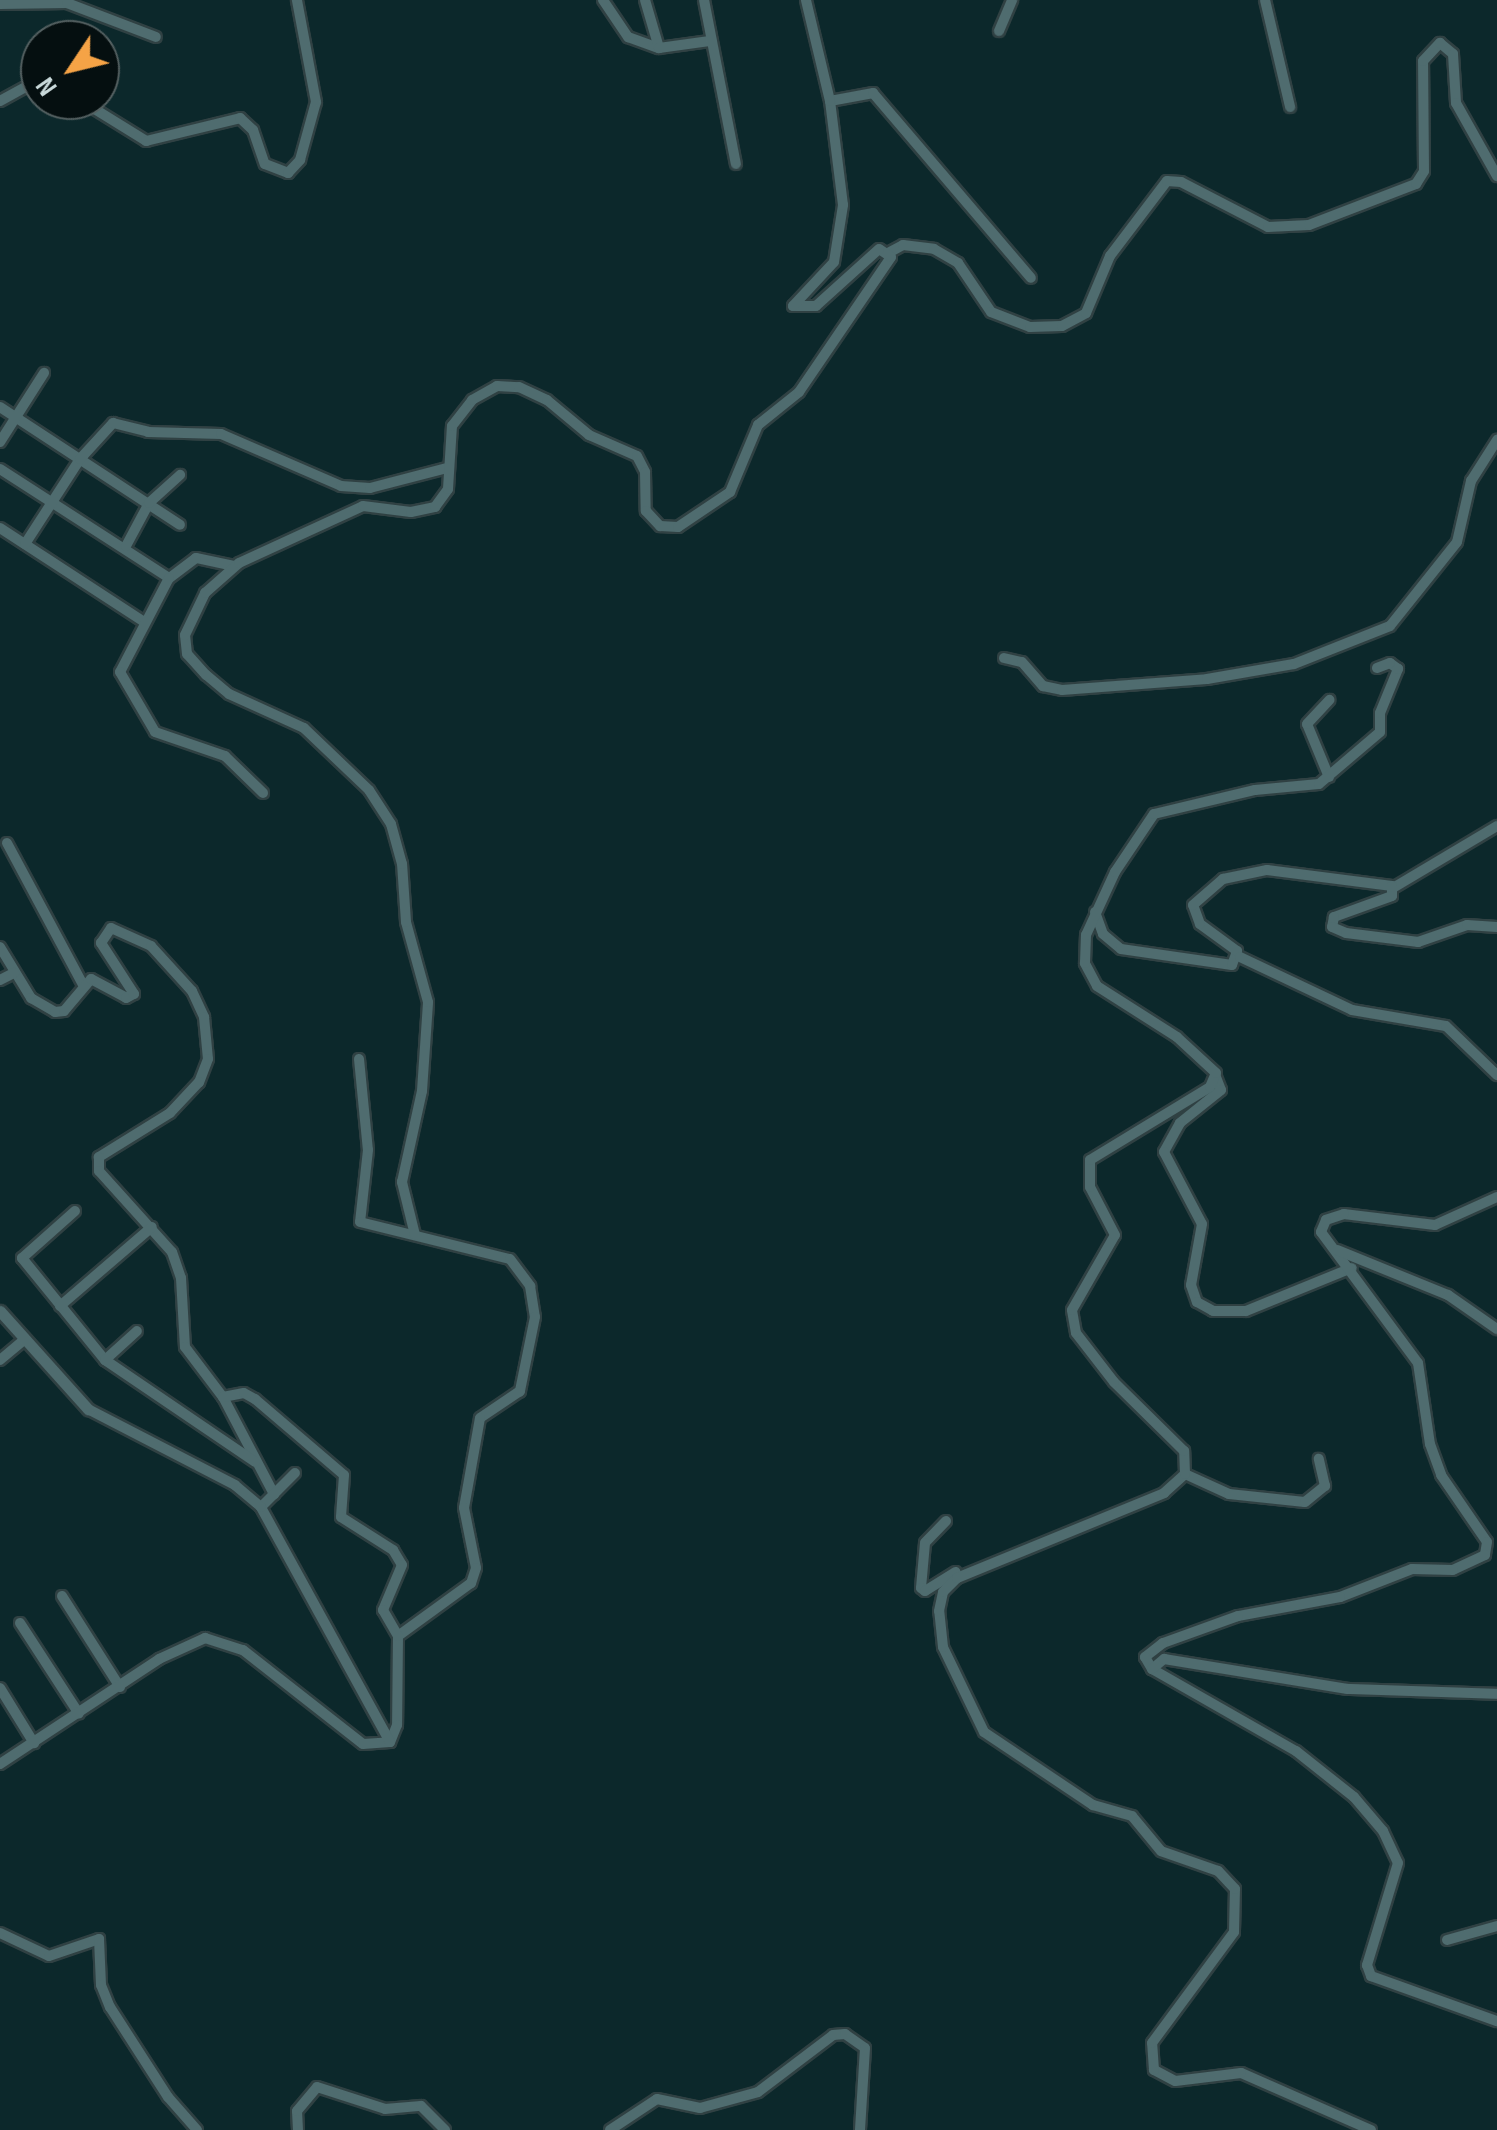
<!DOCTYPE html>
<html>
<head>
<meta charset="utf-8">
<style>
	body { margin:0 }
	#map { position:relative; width:1497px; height:2130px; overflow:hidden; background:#0c282b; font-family:"Sofia Sans Condensed",sans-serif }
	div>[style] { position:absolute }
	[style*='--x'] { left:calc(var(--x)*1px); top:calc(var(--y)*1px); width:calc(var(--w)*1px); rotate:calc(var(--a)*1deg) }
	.roads { filter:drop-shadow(2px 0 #304143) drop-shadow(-2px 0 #304143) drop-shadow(0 2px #304143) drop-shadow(0 -2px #304143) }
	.minor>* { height:10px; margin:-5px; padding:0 5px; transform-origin:5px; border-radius:5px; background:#4f6c6f }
	.tertiary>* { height:11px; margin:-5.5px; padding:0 5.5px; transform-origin:5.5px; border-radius:5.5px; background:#4f6c6f }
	span { translate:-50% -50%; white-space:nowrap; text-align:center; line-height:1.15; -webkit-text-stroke:8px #050f10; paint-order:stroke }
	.north { position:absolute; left:20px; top:20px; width:100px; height:100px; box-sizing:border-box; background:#050f10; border:2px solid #546061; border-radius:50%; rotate:235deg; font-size:28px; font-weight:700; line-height:40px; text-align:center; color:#cadadb }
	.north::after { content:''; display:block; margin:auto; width:35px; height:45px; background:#f5a346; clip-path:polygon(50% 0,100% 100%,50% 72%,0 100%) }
</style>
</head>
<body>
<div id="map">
	<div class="roads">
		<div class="minor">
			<div style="--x:603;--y:0;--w:45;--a:56"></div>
			<div style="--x:628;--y:37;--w:33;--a:20"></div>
			<div style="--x:645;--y:0;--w:50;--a:73.7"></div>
			<div style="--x:659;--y:48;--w:51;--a:-7.8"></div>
			<div style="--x:704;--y:0;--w:167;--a:79"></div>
			<div style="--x:1265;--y:0;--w:110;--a:76.8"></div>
			<div style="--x:0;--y:4;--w:67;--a:-0.9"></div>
			<div style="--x:67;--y:3;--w:95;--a:20.9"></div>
			<div style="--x:999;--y:31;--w:34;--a:-67"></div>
			<div style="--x:80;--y:100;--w:78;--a:31.8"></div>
			<div style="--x:146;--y:141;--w:97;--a:-13.7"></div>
			<div style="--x:240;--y:118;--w:18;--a:43"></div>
			<div style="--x:253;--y:130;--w:36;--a:71"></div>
			<div style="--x:265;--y:164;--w:25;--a:21"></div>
			<div style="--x:288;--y:173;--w:18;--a:-47"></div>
			<div style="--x:300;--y:160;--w:60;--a:-74.6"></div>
			<div style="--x:316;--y:102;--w:104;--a:-100.6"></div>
			<div style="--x:0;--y:101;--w:46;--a:-28.8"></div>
			<div style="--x:830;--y:101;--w:44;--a:-10.5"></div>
			<div style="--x:873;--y:93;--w:243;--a:49.5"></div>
			<div style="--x:890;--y:252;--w:15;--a:-28"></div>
			<div style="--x:903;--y:245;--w:31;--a:7"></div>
			<div style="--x:934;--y:249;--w:28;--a:30"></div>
			<div style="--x:958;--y:263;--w:59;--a:56"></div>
			<div style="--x:991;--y:312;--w:42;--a:21"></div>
			<div style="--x:1030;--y:327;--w:32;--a:-2"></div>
			<div style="--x:1062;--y:326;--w:27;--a:-28"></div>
			<div style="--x:1086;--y:313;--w:62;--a:-67.2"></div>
			<div style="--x:1110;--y:256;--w:94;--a:-52.8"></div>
			<div style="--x:1167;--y:181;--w:14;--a:4"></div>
			<div style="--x:1181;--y:182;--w:98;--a:27.3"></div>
			<div style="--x:1268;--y:227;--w:41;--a:-2.8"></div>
			<div style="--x:1309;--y:225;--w:115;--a:-21"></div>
			<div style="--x:1416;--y:184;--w:15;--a:-58"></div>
			<div style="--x:1424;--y:171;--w:110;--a:-90.5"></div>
			<div style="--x:1423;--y:61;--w:25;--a:-47"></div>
			<div style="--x:1440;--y:43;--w:17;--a:40"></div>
			<div style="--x:1453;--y:54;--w:49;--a:86.5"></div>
			<div style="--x:1456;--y:103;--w:84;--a:60.7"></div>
			<div style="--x:0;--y:407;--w:215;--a:33.2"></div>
			<div style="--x:0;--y:442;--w:82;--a:-57.5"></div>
			<div style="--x:0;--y:469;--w:201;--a:32.8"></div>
			<div style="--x:0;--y:528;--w:172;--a:33.1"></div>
			<div style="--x:25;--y:544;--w:101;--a:-57.1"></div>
			<div style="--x:80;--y:459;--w:49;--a:-47.5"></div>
			<div style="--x:113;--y:423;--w:36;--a:14"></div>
			<div style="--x:148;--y:432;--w:73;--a:1.6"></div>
			<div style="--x:221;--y:434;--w:131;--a:23.4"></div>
			<div style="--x:341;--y:486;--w:29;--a:4"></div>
			<div style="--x:370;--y:488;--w:80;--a:-14.6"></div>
			<div style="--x:126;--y:546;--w:49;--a:-61.9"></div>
			<div style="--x:149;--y:503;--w:42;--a:-42.1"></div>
			<div style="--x:234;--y:566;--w:39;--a:-168"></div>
			<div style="--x:196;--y:558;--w:34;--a:143"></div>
			<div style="--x:169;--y:578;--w:106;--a:117.5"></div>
			<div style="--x:120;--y:672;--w:69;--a:59.7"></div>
			<div style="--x:155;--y:732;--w:74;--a:18.9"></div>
			<div style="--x:225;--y:756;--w:53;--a:44.2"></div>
			<div style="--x:1004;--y:658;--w:18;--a:13"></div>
			<div style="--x:1022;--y:662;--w:32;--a:49"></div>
			<div style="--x:1043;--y:686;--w:19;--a:12"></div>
			<div style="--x:1062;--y:690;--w:145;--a:-4.3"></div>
			<div style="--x:1207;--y:679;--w:88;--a:-9.8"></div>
			<div style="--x:1294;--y:664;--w:103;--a:-21.6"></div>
			<div style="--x:1390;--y:626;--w:107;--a:-51.4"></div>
			<div style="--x:1457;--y:542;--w:63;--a:-77.1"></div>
			<div style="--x:1471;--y:481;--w:49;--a:-57.6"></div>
			<div style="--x:1329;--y:777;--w:57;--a:-112.5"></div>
			<div style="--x:1307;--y:724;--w:33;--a:-47"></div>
			<div style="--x:7;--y:843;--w:161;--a:61.8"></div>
			<div style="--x:1393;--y:888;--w:121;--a:-30.8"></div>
			<div style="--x:1095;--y:912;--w:23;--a:70"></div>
			<div style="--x:1103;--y:934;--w:23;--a:40"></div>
			<div style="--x:1121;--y:949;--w:112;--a:8.2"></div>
			<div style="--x:1232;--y:965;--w:15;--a:-70"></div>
			<div style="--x:1237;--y:951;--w:46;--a:-143.9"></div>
			<div style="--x:1200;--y:924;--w:20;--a:-110"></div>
			<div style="--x:1193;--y:905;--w:40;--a:-41"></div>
			<div style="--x:1223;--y:879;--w:45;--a:-11.6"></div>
			<div style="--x:1267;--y:870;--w:126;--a:7.3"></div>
			<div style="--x:1392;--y:886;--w:10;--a:90"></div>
			<div style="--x:1392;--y:896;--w:62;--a:160.1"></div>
			<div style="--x:1334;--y:917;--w:10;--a:101"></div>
			<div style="--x:1332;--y:927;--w:15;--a:23"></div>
			<div style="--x:1346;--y:933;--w:73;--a:7.1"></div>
			<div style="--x:1418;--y:942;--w:52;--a:-19.1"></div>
			<div style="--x:1467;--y:925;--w:30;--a:4"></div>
			<div style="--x:0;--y:947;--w:60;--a:58.7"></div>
			<div style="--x:31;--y:998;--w:28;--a:30"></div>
			<div style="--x:55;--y:1012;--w:9;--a:-6"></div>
			<div style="--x:64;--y:1011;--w:42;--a:-49.8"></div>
			<div style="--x:91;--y:979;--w:40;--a:28"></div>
			<div style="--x:126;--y:998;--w:9;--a:-27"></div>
			<div style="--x:134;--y:994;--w:61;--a:-122.9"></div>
			<div style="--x:101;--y:943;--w:18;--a:-56"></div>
			<div style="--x:111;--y:928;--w:44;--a:24.2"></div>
			<div style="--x:151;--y:946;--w:61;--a:47.7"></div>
			<div style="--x:192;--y:991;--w:29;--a:65"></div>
			<div style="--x:204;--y:1017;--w:42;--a:84.6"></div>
			<div style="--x:208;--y:1059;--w:25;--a:111"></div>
			<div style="--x:199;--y:1082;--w:42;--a:133.1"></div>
			<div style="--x:170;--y:1113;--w:84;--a:148.2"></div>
			<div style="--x:99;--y:1157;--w:14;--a:90"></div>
			<div style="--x:99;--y:1171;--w:109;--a:48"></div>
			<div style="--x:172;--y:1252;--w:28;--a:71"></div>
			<div style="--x:181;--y:1278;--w:69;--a:86.7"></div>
			<div style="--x:185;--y:1347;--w:63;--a:52.8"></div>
			<div style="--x:223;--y:1397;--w:110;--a:62.3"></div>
			<div style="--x:1240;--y:957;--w:124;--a:25.3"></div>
			<div style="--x:1352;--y:1010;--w:95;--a:9.7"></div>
			<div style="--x:1446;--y:1026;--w:71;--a:43.9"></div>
			<div style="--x:0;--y:980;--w:16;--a:-27"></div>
			<div style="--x:359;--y:1059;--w:91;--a:84.4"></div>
			<div style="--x:368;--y:1150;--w:72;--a:96.3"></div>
			<div style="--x:360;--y:1222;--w:154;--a:13.9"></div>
			<div style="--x:510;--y:1259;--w:34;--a:53"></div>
			<div style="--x:530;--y:1286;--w:31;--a:81"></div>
			<div style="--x:535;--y:1317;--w:76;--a:101.5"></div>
			<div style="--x:520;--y:1391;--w:48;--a:146"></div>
			<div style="--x:480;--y:1418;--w:91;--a:100.1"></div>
			<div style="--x:464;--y:1508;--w:61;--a:78.7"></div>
			<div style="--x:476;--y:1568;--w:16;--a:108"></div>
			<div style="--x:471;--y:1583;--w:90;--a:144"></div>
			<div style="--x:398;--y:1636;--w:89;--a:90.6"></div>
			<div style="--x:397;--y:1725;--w:18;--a:112"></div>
			<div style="--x:1216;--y:1077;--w:14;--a:69"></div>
			<div style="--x:1221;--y:1090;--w:53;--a:141.2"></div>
			<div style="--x:1180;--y:1123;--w:33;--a:119"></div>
			<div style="--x:1164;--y:1152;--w:81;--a:62.2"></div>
			<div style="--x:1202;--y:1224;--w:62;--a:100.2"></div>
			<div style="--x:1191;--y:1285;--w:18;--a:71"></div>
			<div style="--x:1197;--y:1302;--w:18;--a:29"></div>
			<div style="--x:1213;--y:1311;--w:33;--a:0"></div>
			<div style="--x:1246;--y:1311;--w:114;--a:-22.1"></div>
			<div style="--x:1497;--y:1197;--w:68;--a:155.7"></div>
			<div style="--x:1435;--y:1225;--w:92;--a:-173.1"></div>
			<div style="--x:1344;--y:1214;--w:19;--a:162"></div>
			<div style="--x:1326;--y:1220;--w:13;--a:113"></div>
			<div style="--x:1321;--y:1232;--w:163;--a:53.5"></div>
			<div style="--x:1418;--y:1363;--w:82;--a:81.6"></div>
			<div style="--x:1430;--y:1444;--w:33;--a:70"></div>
			<div style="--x:1441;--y:1475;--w:81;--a:55.5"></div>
			<div style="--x:1487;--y:1542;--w:13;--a:99"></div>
			<div style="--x:1485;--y:1555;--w:35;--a:155"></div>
			<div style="--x:1453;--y:1570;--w:41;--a:-178.6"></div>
			<div style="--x:1412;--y:1569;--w:77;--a:158.7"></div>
			<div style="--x:1340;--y:1597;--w:104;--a:169.4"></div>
			<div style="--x:1238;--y:1616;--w:80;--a:160.2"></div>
			<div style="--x:1163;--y:1643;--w:23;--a:142"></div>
			<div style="--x:1145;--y:1657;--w:14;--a:60"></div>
			<div style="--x:1152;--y:1669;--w:166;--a:29.7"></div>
			<div style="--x:1296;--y:1751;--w:74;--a:38.4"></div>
			<div style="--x:1354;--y:1797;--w:45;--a:49.5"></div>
			<div style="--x:1383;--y:1831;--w:35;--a:65"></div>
			<div style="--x:1398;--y:1863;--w:107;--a:106.9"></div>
			<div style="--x:1367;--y:1965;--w:12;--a:70"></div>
			<div style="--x:1371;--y:1976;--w:134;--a:19.7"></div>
			<div style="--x:75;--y:1211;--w:71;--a:138.4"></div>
			<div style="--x:22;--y:1258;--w:132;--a:50.9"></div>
			<div style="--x:105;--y:1360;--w:181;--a:34.2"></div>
			<div style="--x:415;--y:1235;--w:55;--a:-103.8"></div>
			<div style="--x:402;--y:1182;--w:93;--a:-77.6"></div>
			<div style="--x:422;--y:1091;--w:89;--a:-86.1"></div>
			<div style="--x:428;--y:1002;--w:83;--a:-105.4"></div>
			<div style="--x:406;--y:922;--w:58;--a:-93.9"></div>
			<div style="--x:402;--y:864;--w:41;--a:-105.4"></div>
			<div style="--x:391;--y:824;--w:40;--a:-122.9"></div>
			<div style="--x:369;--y:790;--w:90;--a:-136.4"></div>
			<div style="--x:304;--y:728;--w:82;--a:-155.6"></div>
			<div style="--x:229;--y:694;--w:30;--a:-140"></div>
			<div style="--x:206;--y:675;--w:28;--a:-132"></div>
			<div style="--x:187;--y:654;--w:19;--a:-96"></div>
			<div style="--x:185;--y:635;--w:47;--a:-64.5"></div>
			<div style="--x:205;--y:593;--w:45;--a:-41.4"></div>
			<div style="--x:239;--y:563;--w:136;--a:-24.7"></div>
			<div style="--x:363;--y:506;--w:48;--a:7.1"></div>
			<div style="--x:411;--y:512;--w:25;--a:-12"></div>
			<div style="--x:435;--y:507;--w:22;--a:-54"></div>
			<div style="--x:448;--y:489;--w:63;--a:-86.4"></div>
			<div style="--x:452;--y:426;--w:33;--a:-52"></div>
			<div style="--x:472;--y:400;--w:29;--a:-29"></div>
			<div style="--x:497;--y:386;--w:22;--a:3"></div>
			<div style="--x:519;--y:387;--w:31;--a:25"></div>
			<div style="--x:547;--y:400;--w:55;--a:39.8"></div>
			<div style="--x:589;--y:435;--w:52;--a:23.6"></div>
			<div style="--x:637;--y:456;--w:18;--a:63"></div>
			<div style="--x:645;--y:472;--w:39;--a:89"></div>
			<div style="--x:646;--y:511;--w:21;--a:47"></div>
			<div style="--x:660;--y:526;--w:18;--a:3"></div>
			<div style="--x:678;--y:527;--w:63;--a:-33.9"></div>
			<div style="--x:730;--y:492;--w:73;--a:-67.3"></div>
			<div style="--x:758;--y:425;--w:53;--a:-38.8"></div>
			<div style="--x:799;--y:392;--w:163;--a:-55.7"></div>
			<div style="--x:891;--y:257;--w:14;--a:-146"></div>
			<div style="--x:879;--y:249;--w:85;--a:137.9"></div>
			<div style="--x:816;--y:306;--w:23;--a:180"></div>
			<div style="--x:793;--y:306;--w:60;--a:-47"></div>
			<div style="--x:834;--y:262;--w:58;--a:-81"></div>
			<div style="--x:843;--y:205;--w:105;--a:-97.1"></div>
			<div style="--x:830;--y:101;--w:104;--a:-103.4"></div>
			<div style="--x:1337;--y:1250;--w:120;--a:22.1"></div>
			<div style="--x:1448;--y:1295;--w:60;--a:34.8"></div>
			<div style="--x:60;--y:1306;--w:121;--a:-40.7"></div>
			<div style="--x:0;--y:1360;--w:31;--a:-40"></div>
			<div style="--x:105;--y:1360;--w:43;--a:-42.2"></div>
			<div style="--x:223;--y:1397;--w:21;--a:-11"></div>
			<div style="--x:244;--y:1393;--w:13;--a:29"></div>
			<div style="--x:255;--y:1399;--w:117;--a:40.5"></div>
			<div style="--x:344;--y:1475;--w:42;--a:94.1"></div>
			<div style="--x:341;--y:1517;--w:62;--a:32.4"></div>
			<div style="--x:393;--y:1550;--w:17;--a:59"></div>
			<div style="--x:402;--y:1565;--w:49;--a:112.9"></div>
			<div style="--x:383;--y:1610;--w:30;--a:60"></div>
			<div style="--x:1185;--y:1474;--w:48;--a:24.4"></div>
			<div style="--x:1229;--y:1494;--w:76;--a:6"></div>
			<div style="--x:1305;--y:1502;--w:26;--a:-39"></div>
			<div style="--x:1325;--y:1486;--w:28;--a:-103"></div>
			<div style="--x:261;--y:1507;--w:48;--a:-45"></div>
			<div style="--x:946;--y:1521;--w:30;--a:134"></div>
			<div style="--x:925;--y:1543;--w:45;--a:95.1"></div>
			<div style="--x:921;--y:1588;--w:5;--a:37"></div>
			<div style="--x:925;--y:1591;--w:36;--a:-32"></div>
			<div style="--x:62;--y:1596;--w:108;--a:57.5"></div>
			<div style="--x:20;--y:1623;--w:108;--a:57"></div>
			<div style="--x:1152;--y:1669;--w:16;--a:-40"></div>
			<div style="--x:1164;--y:1659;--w:186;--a:9.3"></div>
			<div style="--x:1348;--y:1689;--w:149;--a:1.9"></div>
			<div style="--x:0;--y:1688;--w:65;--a:58.3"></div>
			<div style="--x:0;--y:1764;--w:191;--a:-33.4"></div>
			<div style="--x:159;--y:1659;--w:51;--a:-24.5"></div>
			<div style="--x:205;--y:1638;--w:40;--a:18"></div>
			<div style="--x:243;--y:1650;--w:152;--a:38.1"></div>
			<div style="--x:363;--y:1744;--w:27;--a:-4"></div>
			<div style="--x:390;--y:1742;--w:268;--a:-118.8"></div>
			<div style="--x:261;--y:1507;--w:34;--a:-140"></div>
			<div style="--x:235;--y:1485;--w:165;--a:-152.7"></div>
			<div style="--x:0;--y:1933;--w:54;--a:25.1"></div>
			<div style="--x:49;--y:1956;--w:53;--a:-18.8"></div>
			<div style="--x:99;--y:1939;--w:46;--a:87.5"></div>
			<div style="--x:101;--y:1985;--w:24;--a:68"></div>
			<div style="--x:110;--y:2007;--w:107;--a:57.2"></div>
			<div style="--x:168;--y:2097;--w:44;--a:48.7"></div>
			<div style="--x:1447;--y:1940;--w:52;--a:-15.6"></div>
			<div style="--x:298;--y:2130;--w:19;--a:-93"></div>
			<div style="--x:297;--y:2111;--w:31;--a:-50"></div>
			<div style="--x:317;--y:2087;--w:71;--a:17.9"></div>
			<div style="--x:385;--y:2109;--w:36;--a:-5"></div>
			<div style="--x:421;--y:2106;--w:34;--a:45"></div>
			<div style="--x:610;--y:2130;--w:56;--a:-33.4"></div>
			<div style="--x:657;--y:2099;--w:44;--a:11.8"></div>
			<div style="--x:700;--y:2108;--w:60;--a:-15.4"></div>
			<div style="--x:758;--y:2092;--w:94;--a:-37.2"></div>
			<div style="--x:833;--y:2035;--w:12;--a:-5"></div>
			<div style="--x:845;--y:2034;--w:24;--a:35"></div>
			<div style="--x:865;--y:2048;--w:82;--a:93.5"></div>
			<div style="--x:1371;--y:2130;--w:142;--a:-156.3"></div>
			<div style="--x:1241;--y:2073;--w:66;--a:173.1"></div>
			<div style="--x:1175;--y:2081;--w:24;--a:-152"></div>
			<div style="--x:1154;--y:2070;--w:27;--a:-94"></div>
			<div style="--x:1152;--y:2043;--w:138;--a:-53.5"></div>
			<div style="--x:1234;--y:1932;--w:43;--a:-88.7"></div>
			<div style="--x:1235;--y:1889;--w:25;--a:-133"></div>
			<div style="--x:1218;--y:1871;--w:60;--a:-160.7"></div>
			<div style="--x:1161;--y:1851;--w:45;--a:-129.6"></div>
			<div style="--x:1132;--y:1816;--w:41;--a:-164.2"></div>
			<div style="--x:1093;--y:1805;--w:131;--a:-146.2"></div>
			<div style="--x:984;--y:1732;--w:94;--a:-115.8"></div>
			<div style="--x:943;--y:1647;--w:36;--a:-96"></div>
			<div style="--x:939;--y:1611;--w:19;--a:-78"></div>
			<div style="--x:943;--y:1592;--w:20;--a:-45"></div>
			<div style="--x:957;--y:1578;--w:224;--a:-22.3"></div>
			<div style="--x:1164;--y:1493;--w:28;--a:-42"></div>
			<div style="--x:1185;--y:1474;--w:23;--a:-92"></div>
			<div style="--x:1184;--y:1451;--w:98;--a:-135.4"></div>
			<div style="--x:1114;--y:1382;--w:62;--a:-127.8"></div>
			<div style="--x:1076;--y:1333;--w:23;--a:-100"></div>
			<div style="--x:1072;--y:1310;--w:86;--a:-60.2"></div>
			<div style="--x:1115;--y:1235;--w:54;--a:-117.5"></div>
			<div style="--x:1090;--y:1187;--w:27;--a:-90"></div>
			<div style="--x:1090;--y:1160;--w:140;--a:-31.3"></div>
			<div style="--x:1210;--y:1087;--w:15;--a:-67"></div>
			<div style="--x:1216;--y:1073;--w:53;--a:-137.3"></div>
			<div style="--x:1177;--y:1037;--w:95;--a:-147.5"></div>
			<div style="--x:1097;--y:986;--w:26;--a:-118"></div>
			<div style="--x:1085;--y:963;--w:28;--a:-88"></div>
			<div style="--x:1086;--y:935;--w:69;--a:-65.3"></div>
			<div style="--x:1115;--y:872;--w:70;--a:-56.1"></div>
			<div style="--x:1154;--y:814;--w:104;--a:-13.4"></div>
			<div style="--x:1255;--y:790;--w:64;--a:-5.4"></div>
			<div style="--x:1319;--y:784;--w:80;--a:-40.4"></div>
			<div style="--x:1380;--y:732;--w:19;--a:-90"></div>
			<div style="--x:1380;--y:713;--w:48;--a:-67.8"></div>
			<div style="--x:1398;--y:669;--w:10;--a:-143"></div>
			<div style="--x:1390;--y:663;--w:14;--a:159"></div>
		</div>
		<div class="tertiary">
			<div style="--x:0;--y:1311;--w:132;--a:48.1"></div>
		</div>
	</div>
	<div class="north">N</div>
</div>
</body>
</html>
